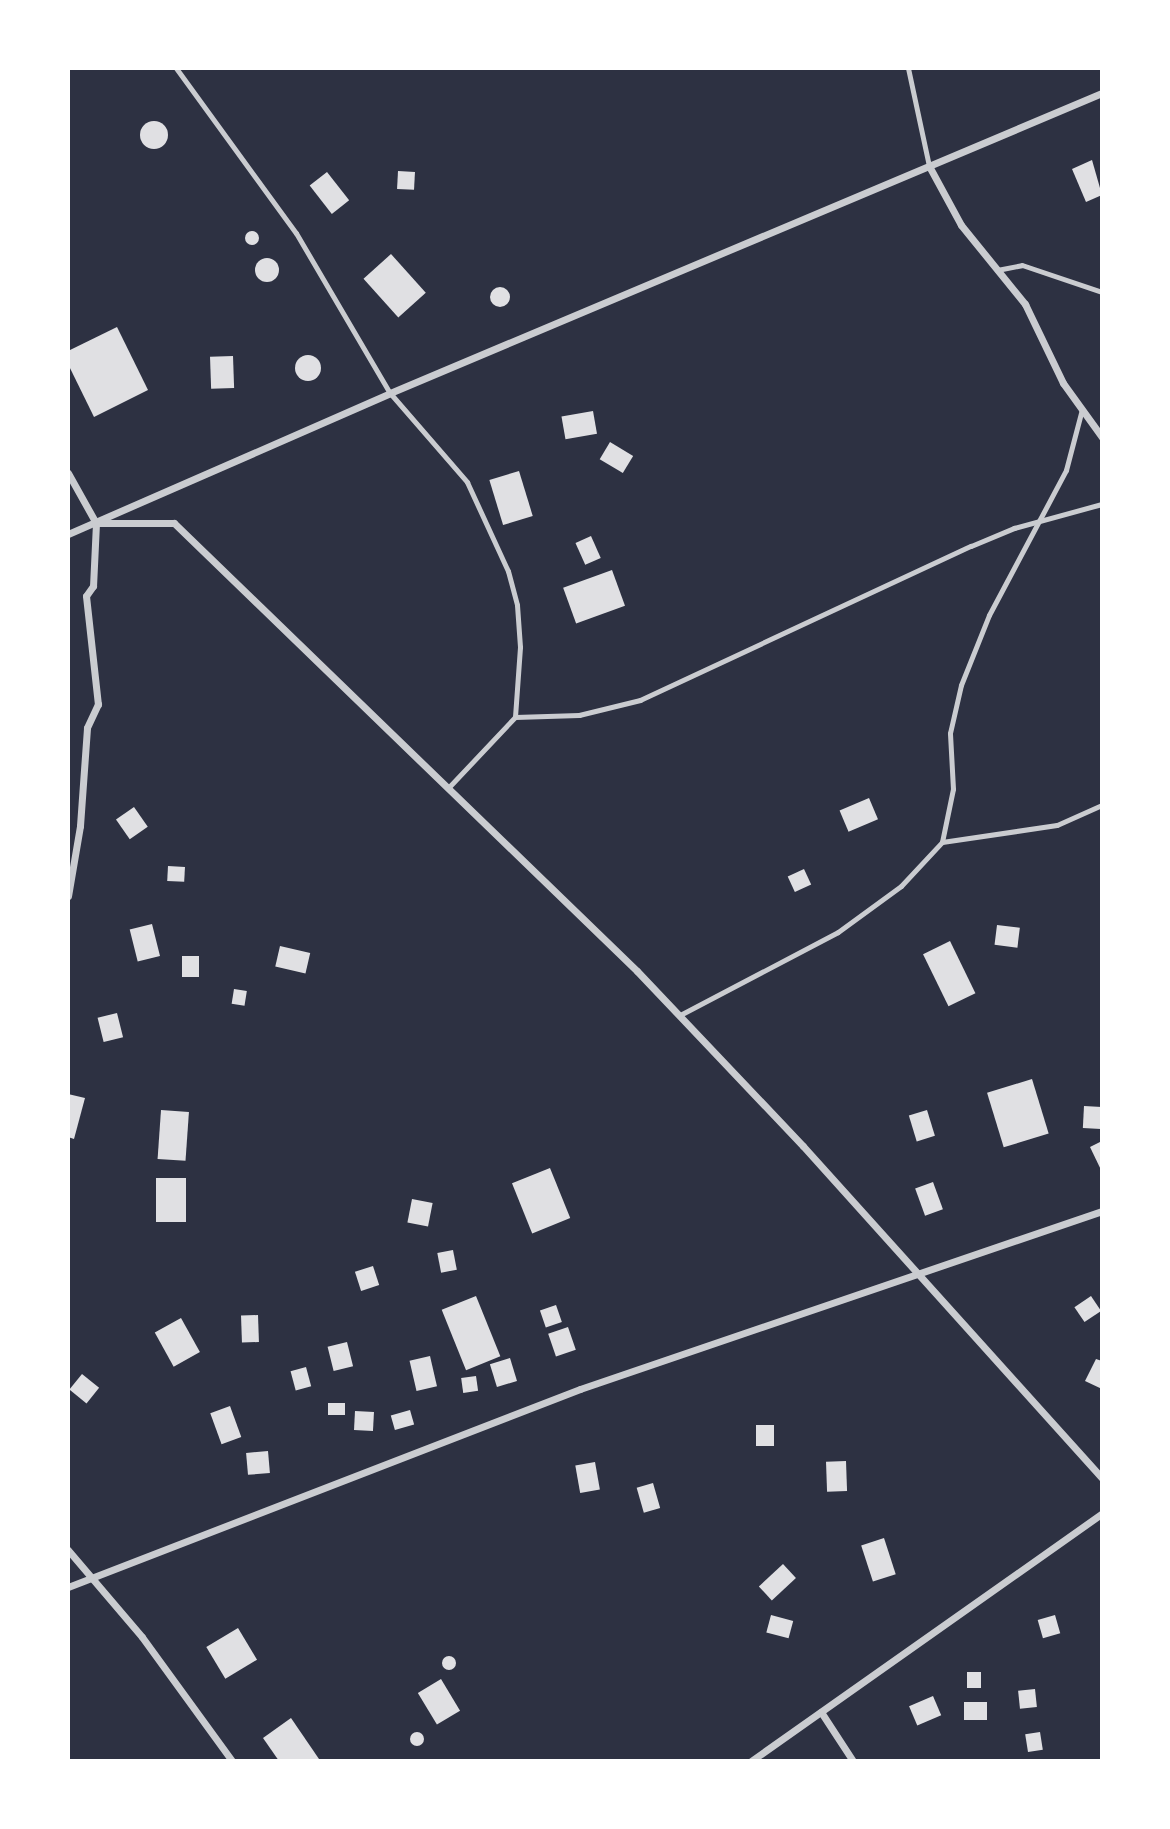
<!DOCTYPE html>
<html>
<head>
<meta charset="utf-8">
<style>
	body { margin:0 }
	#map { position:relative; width:1170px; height:1829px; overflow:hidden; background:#2d3142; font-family:Karla,sans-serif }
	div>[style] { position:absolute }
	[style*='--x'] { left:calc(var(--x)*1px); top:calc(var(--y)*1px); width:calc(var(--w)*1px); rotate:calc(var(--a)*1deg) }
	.building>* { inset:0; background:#e0e0e3; transform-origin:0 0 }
	.round { border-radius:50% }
	.service>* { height:5px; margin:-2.5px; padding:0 2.5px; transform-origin:2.5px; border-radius:2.5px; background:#caccd0 }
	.minor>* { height:7px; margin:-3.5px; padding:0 3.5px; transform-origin:3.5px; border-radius:3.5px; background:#caccd0 }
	span { translate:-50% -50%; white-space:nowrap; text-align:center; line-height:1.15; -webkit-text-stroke:5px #fff; paint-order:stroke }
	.frame { position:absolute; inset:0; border:70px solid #fff; pointer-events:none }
</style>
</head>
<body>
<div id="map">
	<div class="building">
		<div class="round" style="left:140px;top:121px;width:28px;height:28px"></div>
		<div style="clip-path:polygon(1092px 160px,1102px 195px,1086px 202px,1072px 169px)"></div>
		<div style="left:398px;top:171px;width:17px;height:18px;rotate:3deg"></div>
		<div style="left:327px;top:172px;width:36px;height:22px;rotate:52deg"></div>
		<div class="round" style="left:245px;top:231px;width:14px;height:14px"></div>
		<div style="left:391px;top:254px;width:52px;height:37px;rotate:48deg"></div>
		<div class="round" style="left:255px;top:258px;width:24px;height:24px"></div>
		<div class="round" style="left:490px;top:287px;width:20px;height:20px"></div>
		<div style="clip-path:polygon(117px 327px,148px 390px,94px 417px,68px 364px,68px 351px)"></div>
		<div class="round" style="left:295px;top:355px;width:26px;height:26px"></div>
		<div style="left:233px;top:356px;width:32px;height:23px;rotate:88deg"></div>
		<div style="left:593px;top:411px;width:23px;height:32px;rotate:80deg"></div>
		<div style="left:610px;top:442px;width:27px;height:20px;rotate:31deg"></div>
		<div style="left:519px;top:471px;width:47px;height:31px;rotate:73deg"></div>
		<div style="left:591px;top:536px;width:24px;height:17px;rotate:66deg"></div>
		<div style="left:612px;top:570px;width:38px;height:52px;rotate:70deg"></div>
		<div style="left:869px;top:798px;width:23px;height:32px;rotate:67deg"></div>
		<div style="left:134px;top:807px;width:24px;height:22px;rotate:55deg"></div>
		<div style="left:168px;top:866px;width:17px;height:15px;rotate:3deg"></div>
		<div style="left:804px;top:869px;width:17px;height:18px;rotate:65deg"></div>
		<div style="left:152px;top:924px;width:33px;height:23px;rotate:76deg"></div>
		<div style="left:997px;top:925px;width:23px;height:20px;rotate:7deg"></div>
		<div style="left:950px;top:941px;width:58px;height:30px;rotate:64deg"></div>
		<div style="left:280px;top:946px;width:31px;height:21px;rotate:13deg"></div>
		<div style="left:182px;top:956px;width:17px;height:21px"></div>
		<div style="left:234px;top:989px;width:13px;height:15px;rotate:9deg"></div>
		<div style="left:117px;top:1013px;width:25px;height:20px;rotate:76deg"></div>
		<div style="left:1032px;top:1079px;width:57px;height:47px;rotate:73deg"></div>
		<div style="clip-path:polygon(68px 1094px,85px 1098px,74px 1139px,68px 1137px)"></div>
		<div style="left:1084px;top:1106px;width:18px;height:22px;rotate:3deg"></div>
		<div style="left:161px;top:1110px;width:28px;height:49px;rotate:4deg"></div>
		<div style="left:927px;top:1110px;width:27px;height:19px;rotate:73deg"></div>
		<div style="clip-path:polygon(1102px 1141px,1102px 1172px,1090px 1147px)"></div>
		<div style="left:550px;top:1168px;width:54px;height:41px;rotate:68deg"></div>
		<div style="left:156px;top:1178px;width:30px;height:44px"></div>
		<div style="left:933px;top:1182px;width:29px;height:19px;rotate:70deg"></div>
		<div style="left:412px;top:1199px;width:21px;height:24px;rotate:11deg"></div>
		<div style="left:453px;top:1250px;width:20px;height:16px;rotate:79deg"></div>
		<div style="left:373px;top:1266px;width:20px;height:19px;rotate:72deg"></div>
		<div style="left:476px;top:1296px;width:65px;height:37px;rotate:68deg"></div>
		<div style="left:1091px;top:1296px;width:18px;height:20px;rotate:56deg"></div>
		<div style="left:556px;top:1305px;width:18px;height:17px;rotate:71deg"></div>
		<div style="left:258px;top:1315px;width:27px;height:17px;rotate:88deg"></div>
		<div style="left:181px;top:1318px;width:39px;height:30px;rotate:61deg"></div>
		<div style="left:568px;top:1327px;width:24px;height:21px;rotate:71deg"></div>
		<div style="left:347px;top:1342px;width:25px;height:20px;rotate:76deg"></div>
		<div style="left:430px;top:1356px;width:31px;height:21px;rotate:77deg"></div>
		<div style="left:510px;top:1358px;width:24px;height:21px;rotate:73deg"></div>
		<div style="clip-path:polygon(1096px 1359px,1102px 1361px,1102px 1389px,1085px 1381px)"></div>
		<div style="left:306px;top:1367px;width:20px;height:16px;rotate:75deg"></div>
		<div style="left:82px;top:1374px;width:22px;height:20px;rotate:39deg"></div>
		<div style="left:476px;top:1376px;width:15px;height:15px;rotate:82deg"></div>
		<div style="left:328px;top:1403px;width:17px;height:12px"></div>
		<div style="left:230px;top:1406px;width:33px;height:21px;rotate:70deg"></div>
		<div style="left:410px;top:1410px;width:15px;height:20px;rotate:74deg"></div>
		<div style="left:355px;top:1411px;width:19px;height:19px;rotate:3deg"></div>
		<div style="left:756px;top:1425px;width:18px;height:21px"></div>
		<div style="left:268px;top:1451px;width:22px;height:22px;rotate:85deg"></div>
		<div style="left:846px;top:1461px;width:30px;height:20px;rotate:88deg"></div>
		<div style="left:595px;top:1462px;width:28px;height:20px;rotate:80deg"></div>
		<div style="left:653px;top:1483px;width:26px;height:17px;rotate:74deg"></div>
		<div style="left:884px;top:1538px;width:38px;height:24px;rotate:72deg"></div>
		<div style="left:783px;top:1564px;width:19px;height:33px;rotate:47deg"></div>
		<div style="left:771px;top:1615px;width:23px;height:18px;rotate:15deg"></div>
		<div style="left:1055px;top:1615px;width:19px;height:18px;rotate:74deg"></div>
		<div style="left:238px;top:1628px;width:37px;height:37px;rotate:59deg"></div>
		<div class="round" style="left:442px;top:1656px;width:14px;height:14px"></div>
		<div style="left:967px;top:1672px;width:14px;height:16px"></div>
		<div style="left:441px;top:1679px;width:37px;height:27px;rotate:59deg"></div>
		<div style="left:1035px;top:1689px;width:18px;height:17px;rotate:84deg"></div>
		<div style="left:933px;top:1696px;width:21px;height:26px;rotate:67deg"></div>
		<div style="left:987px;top:1702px;width:18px;height:23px;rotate:90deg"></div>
		<div style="clip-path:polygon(291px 1718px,319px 1759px,316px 1761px,279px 1761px,263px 1738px)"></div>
		<div class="round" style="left:410px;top:1732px;width:14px;height:14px"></div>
		<div style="left:1040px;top:1732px;width:18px;height:15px;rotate:81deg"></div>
	</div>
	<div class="service">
		<div style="--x:176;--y:68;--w:204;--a:54"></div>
		<div style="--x:296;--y:233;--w:186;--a:59.6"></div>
		<div style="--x:390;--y:393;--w:118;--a:49.1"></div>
		<div style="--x:467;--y:482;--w:98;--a:65.3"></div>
		<div style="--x:508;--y:571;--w:35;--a:75"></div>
		<div style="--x:517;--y:605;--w:42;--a:85.9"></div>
		<div style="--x:520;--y:647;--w:70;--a:94.1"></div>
		<div style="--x:515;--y:717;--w:98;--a:133.3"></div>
		<div style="--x:908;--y:68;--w:100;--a:77.9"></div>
		<div style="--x:997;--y:270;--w:25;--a:-11"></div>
		<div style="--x:1022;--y:265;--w:84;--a:18.6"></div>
		<div style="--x:515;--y:717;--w:64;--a:-1.8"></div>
		<div style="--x:579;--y:715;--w:63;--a:-13.8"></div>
		<div style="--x:640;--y:700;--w:365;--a:-25"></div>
		<div style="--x:971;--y:546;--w:47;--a:-22.7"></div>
		<div style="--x:1014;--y:528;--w:91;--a:-15.3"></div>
		<div style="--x:942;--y:842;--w:116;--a:-8.4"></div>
		<div style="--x:1057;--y:825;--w:49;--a:-24"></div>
		<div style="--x:680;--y:1015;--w:178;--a:-27.7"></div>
		<div style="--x:838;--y:932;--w:78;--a:-36.1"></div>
		<div style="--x:901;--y:886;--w:60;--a:-47"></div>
		<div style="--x:942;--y:842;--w:54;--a:-78.3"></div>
		<div style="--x:953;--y:789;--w:56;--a:-93.1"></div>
		<div style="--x:950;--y:733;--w:49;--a:-77.1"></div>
		<div style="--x:961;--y:685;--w:75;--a:-68.2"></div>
		<div style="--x:989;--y:615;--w:164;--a:-62"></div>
		<div style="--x:1066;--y:470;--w:63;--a:-75.3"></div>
	</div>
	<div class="minor">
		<div style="--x:929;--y:166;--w:67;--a:61.5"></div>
		<div style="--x:961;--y:225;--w:102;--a:51"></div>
		<div style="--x:1025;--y:304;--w:88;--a:64.3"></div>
		<div style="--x:1063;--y:383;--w:67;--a:54.2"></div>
		<div style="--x:68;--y:473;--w:57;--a:60.8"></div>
		<div style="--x:96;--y:523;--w:63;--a:92.7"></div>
		<div style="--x:93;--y:586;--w:12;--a:125"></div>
		<div style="--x:86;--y:596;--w:109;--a:83.7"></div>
		<div style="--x:98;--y:704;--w:26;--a:115"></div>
		<div style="--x:87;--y:728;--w:98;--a:94.1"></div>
		<div style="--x:80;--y:826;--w:71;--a:99.7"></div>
		<div style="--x:96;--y:523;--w:78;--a:0"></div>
		<div style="--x:174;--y:523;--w:644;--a:44.06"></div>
		<div style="--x:637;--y:971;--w:241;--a:46.5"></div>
		<div style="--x:803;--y:1146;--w:447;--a:48"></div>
		<div style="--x:68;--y:534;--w:352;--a:-23.6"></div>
		<div style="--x:390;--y:393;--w:773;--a:-22.85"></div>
		<div style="--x:68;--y:1550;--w:114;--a:49.6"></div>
		<div style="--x:142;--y:1637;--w:153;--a:54"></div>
		<div style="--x:68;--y:1587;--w:549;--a:-21.14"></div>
		<div style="--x:580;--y:1389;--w:552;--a:-18.83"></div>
		<div style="--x:821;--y:1712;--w:59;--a:56.9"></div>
		<div style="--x:751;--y:1761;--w:430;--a:-35.2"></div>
	</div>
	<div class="frame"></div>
</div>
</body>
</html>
